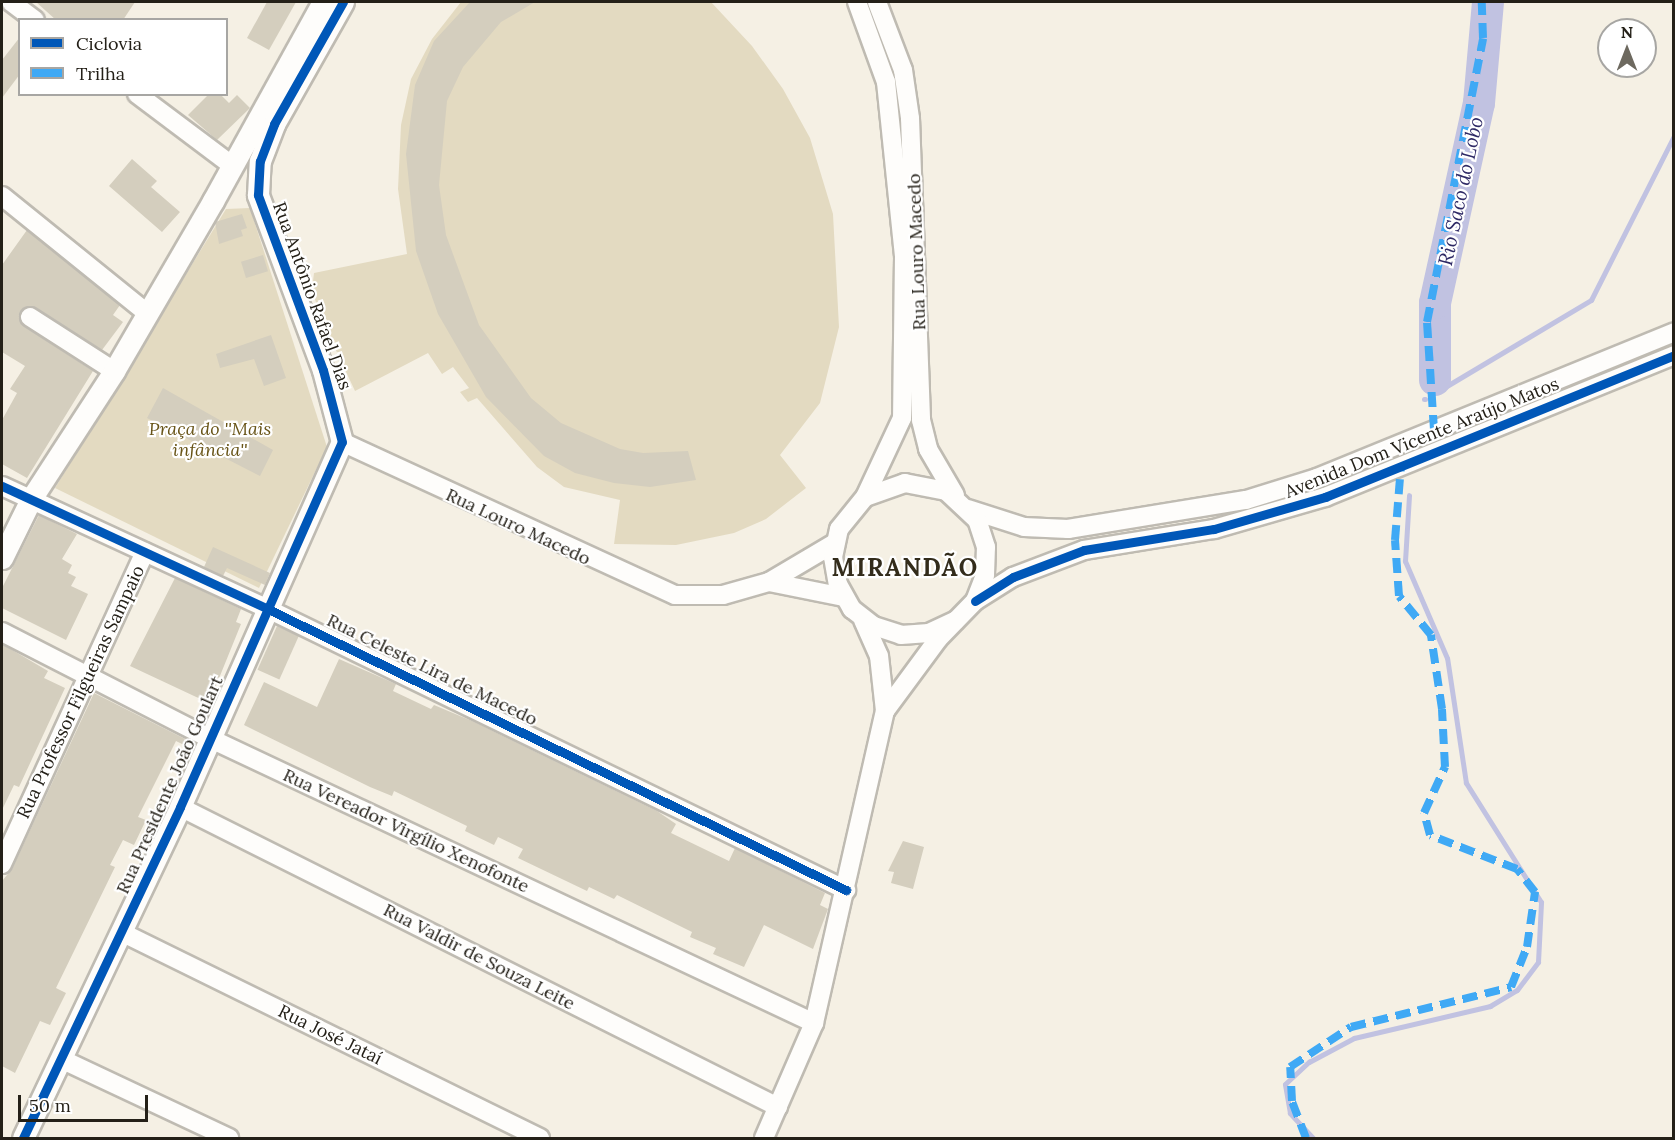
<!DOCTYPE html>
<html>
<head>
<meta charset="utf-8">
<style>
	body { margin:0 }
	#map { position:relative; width:1675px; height:1140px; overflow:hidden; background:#f5f0e4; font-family:Lora,serif }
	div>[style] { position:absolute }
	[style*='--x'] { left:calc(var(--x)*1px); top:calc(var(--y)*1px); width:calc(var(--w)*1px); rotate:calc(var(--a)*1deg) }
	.green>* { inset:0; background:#e3dac1 }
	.stream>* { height:5px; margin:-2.5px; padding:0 2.5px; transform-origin:2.5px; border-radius:2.5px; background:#c1c2e1 }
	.river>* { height:32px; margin:-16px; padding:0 16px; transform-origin:16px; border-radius:16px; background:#c1c2e1 }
	.building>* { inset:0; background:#d4cebe; transform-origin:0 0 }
	.roads { filter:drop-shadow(2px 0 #bfbbb2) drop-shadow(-2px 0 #bfbbb2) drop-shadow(0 2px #bfbbb2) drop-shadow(0 -2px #bfbbb2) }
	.minor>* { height:18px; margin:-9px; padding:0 9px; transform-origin:9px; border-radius:9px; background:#fefdfb }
	.tertiary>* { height:21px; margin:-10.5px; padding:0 10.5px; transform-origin:10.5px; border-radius:10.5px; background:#fefdfb }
	.quiet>* { height:8px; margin-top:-4px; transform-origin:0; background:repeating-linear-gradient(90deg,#3fa9f5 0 15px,transparent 0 23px) }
	.cycleway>* { height:9px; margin:-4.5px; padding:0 4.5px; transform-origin:4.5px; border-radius:4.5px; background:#0057b8 }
	span { translate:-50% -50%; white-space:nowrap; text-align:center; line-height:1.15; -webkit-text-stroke:4.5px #fff; paint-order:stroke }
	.street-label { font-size:18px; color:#242018 }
	.park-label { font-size:18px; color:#685417; font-style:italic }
	.water-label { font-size:20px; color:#2e2965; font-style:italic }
	.district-label { font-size:24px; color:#332c1b; font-weight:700; letter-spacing:1.5px }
	.frame { position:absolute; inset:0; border:3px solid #242018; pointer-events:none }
	.legend { position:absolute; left:18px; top:18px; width:210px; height:78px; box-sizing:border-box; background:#fff; border:2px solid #a7a6a3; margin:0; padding:8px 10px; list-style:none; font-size:18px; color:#242018 }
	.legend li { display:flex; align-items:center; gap:12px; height:30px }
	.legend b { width:30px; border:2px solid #a7a6a3 }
	.north { position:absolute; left:1597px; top:18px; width:60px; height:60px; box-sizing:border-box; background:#fff; border:2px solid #a7a6a3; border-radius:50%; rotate:0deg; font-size:16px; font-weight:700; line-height:24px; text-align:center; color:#242018 }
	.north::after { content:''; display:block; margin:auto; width:21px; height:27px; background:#6d695f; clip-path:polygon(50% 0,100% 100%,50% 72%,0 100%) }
	.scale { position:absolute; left:18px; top:1095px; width:130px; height:27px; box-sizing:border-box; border:3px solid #242018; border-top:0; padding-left:8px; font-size:18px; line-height:21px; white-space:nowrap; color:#242018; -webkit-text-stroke:4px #fff; paint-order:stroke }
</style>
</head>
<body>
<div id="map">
	<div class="green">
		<div style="clip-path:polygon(461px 2px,711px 2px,752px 46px,783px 89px,810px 138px,833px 214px,839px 327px,820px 403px,780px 455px,806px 488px,766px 519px,734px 533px,676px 545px,614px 544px,620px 500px,564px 487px,537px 467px,477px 398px,468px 402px,460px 392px,469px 388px,453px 367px,442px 374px,428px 353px,355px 391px,320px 316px,312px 289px,314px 273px,407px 254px,398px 189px,401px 125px,411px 79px,432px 39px)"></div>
		<div style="clip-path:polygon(250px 208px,327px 447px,259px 588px,55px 488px,226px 209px)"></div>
	</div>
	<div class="stream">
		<div style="--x:1440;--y:390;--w:176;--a:-30.8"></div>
		<div style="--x:1591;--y:300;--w:184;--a:-63.2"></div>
		<div style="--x:1424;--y:399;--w:1;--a:0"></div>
		<div style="--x:1313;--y:1138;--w:34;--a:-133"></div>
		<div style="--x:1290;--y:1113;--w:29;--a:-100"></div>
		<div style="--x:1285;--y:1084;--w:33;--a:-43"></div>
		<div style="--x:1309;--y:1062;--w:51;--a:-28.1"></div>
		<div style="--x:1354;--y:1038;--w:140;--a:-13.2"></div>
		<div style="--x:1490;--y:1006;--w:31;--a:-31"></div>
		<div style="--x:1517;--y:990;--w:35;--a:-53"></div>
		<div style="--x:1538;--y:962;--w:60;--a:-87.1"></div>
		<div style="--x:1541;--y:902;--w:141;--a:-122.2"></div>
		<div style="--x:1466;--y:783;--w:126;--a:-98.6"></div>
		<div style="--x:1447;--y:658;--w:106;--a:-113.4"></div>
		<div style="--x:1405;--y:561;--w:66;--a:-86.5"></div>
	</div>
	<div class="river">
		<div style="--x:1435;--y:380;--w:77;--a:-90"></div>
		<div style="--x:1435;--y:303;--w:205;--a:-77.6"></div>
		<div style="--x:1479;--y:103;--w:101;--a:-84.9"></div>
	</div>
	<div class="building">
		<div style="clip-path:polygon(36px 2px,135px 2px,123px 20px,56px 20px)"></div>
		<div style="clip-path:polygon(267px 2px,296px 2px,269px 50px,247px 38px)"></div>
		<div style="clip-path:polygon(470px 2px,535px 2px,501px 22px,463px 67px,447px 101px,439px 185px,446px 235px,479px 325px,531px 398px,561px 423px,620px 449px,643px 453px,688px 451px,696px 480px,650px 487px,614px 483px,575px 473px,544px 456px,486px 397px,438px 314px,416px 251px,406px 154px,415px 85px,434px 41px)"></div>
		<div style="clip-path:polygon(20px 37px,20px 74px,2px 98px,2px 60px)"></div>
		<div style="clip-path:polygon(209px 94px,220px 94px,229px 103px,237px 95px,250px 108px,217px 140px,188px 115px)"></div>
		<div style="clip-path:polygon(132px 159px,157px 181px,151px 187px,180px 212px,162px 232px,109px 186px)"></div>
		<div style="clip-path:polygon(242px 214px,247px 228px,241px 230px,243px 236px,219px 244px,215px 222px)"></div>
		<div style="clip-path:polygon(27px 230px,120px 305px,113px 315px,123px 322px,102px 350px,36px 308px,20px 311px,24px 326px,93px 371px,27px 478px,2px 464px,2px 420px,17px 393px,10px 389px,25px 366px,2px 352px,2px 265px)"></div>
		<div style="left:263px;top:255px;width:17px;height:23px;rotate:73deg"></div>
		<div style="clip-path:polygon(271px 335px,286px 378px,264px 386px,254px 359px,220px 368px,216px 354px)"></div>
		<div style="clip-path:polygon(163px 388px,273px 450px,260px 476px,147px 418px)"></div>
		<div style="clip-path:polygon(39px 515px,77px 534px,62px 559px,72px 565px,68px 573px,76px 577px,71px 586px,88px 594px,66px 640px,2px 608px,2px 588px)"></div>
		<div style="clip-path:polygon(213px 547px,270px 573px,265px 585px,227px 568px,223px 576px,204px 567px)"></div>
		<div style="clip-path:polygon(175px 578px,241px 609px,236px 622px,241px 624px,209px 703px,130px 666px)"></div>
		<div style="left:277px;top:626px;width:24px;height:48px;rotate:24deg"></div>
		<div style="clip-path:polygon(2px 644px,48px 671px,44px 678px,65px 688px,19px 787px,14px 785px,2px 810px)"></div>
		<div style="clip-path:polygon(339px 659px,396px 684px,393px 691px,431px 709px,434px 705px,472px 721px,657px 811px,676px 824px,671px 833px,729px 861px,735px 848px,825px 893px,820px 905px,828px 909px,813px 949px,764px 925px,744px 967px,725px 959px,713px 954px,716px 948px,690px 937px,692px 932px,617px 895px,614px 899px,589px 887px,587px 891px,518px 858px,523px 849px,498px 837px,494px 845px,465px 831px,467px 826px,394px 791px,392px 796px,370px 787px,244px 725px,264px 682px,317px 707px)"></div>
		<div style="clip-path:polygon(94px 693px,189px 741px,186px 746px,176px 741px,138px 817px,146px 820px,134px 845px,123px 840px,110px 865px,115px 867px,56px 988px,66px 993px,50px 1025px,40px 1021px,15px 1073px,2px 1066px,2px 881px,12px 869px)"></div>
		<div style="clip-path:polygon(903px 841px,924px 847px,913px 889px,891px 883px,894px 872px,888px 871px)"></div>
	</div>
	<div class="roads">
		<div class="minor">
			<div style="--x:11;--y:2;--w:30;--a:37"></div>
			<div style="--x:857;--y:2;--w:85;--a:70.1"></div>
			<div style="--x:886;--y:82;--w:176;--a:84.1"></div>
			<div style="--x:904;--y:257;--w:161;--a:90.7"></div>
			<div style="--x:902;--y:418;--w:85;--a:115.1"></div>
			<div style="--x:877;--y:2;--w:73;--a:69.1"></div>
			<div style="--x:903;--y:70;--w:49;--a:81.7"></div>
			<div style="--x:910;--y:118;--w:302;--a:87.9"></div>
			<div style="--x:921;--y:420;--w:30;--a:76"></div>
			<div style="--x:928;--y:449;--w:53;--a:59.6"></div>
			<div style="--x:137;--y:94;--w:120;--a:36.9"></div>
			<div style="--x:2;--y:196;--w:185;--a:38.9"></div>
			<div style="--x:30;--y:317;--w:100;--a:32.7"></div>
			<div style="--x:342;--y:442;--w:366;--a:24.7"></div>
			<div style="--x:675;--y:595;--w:48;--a:0"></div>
			<div style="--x:723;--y:595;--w:48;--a:-15.8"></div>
			<div style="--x:769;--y:582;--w:76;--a:11.3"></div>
			<div style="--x:2;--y:486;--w:293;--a:24.8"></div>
			<div style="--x:268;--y:609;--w:643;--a:25.93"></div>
			<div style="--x:968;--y:509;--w:59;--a:17.8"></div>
			<div style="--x:1024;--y:527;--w:44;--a:2.6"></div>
			<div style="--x:1068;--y:529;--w:180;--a:-9.3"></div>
			<div style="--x:1246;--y:500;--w:74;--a:-17.2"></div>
			<div style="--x:1317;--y:478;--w:386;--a:-22.2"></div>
			<div style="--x:769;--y:582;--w:77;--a:-30.6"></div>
			<div style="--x:975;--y:601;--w:45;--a:-32.3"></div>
			<div style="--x:1013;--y:577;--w:76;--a:-20.8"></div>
			<div style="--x:1084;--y:550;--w:132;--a:-9.2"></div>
			<div style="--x:1214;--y:529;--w:116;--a:-16.1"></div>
			<div style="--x:1325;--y:497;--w:377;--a:-22.1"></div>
			<div style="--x:2;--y:632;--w:233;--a:27.1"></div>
			<div style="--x:209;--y:738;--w:669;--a:25.22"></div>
			<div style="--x:885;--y:711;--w:89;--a:-53.6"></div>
			<div style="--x:938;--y:639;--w:53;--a:-45.8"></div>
			<div style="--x:975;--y:601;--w:28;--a:-69"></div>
			<div style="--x:985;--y:575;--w:28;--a:-88"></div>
			<div style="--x:986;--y:547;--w:28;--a:-108"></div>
			<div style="--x:977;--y:520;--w:42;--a:-136.9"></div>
			<div style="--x:946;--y:491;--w:42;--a:-169"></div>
			<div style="--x:905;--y:483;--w:42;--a:160.7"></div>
			<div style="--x:865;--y:497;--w:41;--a:129.1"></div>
			<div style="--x:839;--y:529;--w:29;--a:102"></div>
			<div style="--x:833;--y:557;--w:27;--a:80"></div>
			<div style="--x:838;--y:584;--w:29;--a:61"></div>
			<div style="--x:852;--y:609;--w:28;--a:38"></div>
			<div style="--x:874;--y:626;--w:28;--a:18"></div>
			<div style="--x:901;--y:635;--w:28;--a:-4"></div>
			<div style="--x:929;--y:633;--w:29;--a:-25"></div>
			<div style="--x:180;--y:807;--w:669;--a:26.64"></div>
			<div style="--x:2;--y:864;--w:343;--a:-65.4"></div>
			<div style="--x:121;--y:932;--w:467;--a:26.2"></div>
			<div style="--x:61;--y:1059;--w:186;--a:25.2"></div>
			<div style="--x:764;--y:1138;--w:125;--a:-66.5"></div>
			<div style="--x:814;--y:1023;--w:320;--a:-77.2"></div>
			<div style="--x:885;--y:711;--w:55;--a:-96.2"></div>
			<div style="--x:879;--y:656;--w:39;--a:-114"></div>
		</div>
		<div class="tertiary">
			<div style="--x:2;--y:558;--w:66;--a:-63.8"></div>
			<div style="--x:31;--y:499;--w:153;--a:-57"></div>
			<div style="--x:114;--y:371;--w:197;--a:-59.8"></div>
			<div style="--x:213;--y:201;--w:227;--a:-61.1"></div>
			<div style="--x:23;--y:1138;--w:366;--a:-64.6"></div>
			<div style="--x:180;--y:807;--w:399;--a:-66.1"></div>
			<div style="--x:342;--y:442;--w:74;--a:-104.8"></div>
			<div style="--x:323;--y:370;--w:187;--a:-110.4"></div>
			<div style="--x:258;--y:195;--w:34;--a:-87"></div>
			<div style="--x:260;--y:161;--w:40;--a:-69"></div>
			<div style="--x:274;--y:124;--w:140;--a:-60.5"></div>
		</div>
	</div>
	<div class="quiet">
		<div style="--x:1434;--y:430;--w:108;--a:-93.7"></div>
		<div style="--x:1427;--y:322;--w:289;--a:-78.8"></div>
		<div style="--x:1483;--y:38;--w:36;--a:-92"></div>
		<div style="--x:1306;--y:1138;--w:40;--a:-111"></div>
		<div style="--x:1292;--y:1101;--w:34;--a:-93"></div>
		<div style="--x:1290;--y:1067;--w:73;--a:-33.3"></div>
		<div style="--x:1351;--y:1027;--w:165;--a:-14"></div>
		<div style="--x:1511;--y:987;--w:43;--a:-68.2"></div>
		<div style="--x:1527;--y:947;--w:56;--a:-81.7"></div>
		<div style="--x:1535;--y:892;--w:29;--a:-128"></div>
		<div style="--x:1517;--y:869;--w:93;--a:-158.7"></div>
		<div style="--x:1430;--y:835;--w:23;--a:-105"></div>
		<div style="--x:1424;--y:813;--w:51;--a:-65.5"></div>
		<div style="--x:1445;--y:767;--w:58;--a:-93"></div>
		<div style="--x:1442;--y:709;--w:75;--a:-98.5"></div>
		<div style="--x:1431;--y:635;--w:50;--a:-129.4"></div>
		<div style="--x:1399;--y:596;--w:56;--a:-94.1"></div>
		<div style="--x:1395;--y:540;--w:74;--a:-85.4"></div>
	</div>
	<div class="cycleway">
		<div style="--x:2;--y:486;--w:293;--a:24.8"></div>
		<div style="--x:268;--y:609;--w:643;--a:25.93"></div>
		<div style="--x:975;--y:601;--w:45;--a:-32.3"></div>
		<div style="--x:1013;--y:577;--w:76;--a:-20.8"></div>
		<div style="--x:1084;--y:550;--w:132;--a:-9.2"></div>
		<div style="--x:1214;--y:529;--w:116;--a:-16.1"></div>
		<div style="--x:1325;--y:497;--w:377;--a:-22.1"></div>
		<div style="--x:23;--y:1138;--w:366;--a:-64.6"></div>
		<div style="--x:180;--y:807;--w:399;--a:-66.1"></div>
		<div style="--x:342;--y:442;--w:74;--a:-104.8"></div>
		<div style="--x:323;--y:370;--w:187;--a:-110.4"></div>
		<div style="--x:258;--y:195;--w:34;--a:-87"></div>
		<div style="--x:260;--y:161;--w:40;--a:-69"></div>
		<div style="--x:274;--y:124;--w:140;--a:-60.5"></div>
	</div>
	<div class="street-label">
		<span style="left:917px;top:252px;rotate:-92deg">Rua Louro Macedo</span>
		<span style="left:312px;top:296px;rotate:70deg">Rua Antônio Rafael Dias</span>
		<span style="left:1422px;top:438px;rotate:-22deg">Avenida Dom Vicente Araújo Matos</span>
		<span style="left:518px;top:527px;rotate:25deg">Rua Louro Macedo</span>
		<span style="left:432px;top:670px;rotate:26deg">Rua Celeste Lira de Macedo</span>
		<span style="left:81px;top:692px;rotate:-65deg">Rua Professor Filgueiras Sampaio</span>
		<span style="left:170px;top:785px;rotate:-66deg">Rua Presidente João Goulart</span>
		<span style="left:406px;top:831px;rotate:25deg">Rua Vereador Virgílio Xenofonte</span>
		<span style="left:479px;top:957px;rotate:27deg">Rua Valdir de Souza Leite</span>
		<span style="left:330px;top:1035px;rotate:26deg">Rua José Jataí</span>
	</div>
	<div class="park-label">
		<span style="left:210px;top:440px">Praça do ''Mais<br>infância''</span>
	</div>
	<div class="water-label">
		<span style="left:1460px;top:191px;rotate:-78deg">Rio Saco do Lobo</span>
	</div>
	<div class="district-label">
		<span style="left:905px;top:568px">MIRANDÃO</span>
	</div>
	<div class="frame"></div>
	<ul class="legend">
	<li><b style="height:8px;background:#0057b8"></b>Ciclovia</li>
	<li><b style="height:8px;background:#3fa9f5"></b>Trilha</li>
	</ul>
	<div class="north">N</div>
	<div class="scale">50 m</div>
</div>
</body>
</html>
